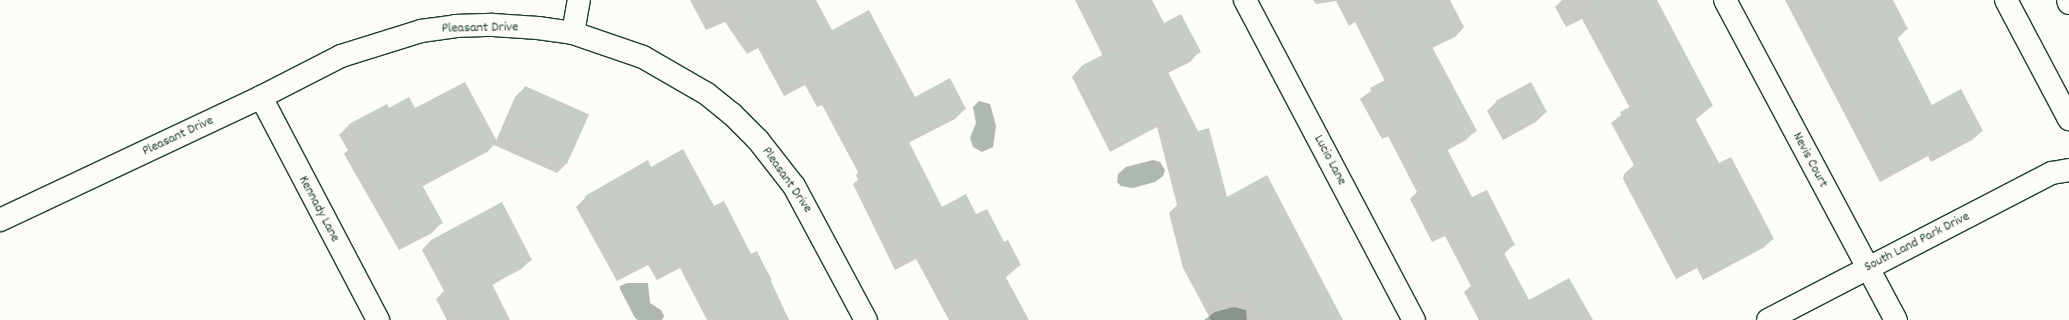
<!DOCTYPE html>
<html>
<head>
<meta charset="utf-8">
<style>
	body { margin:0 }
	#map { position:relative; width:2069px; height:320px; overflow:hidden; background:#fdfcf7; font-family:Dekko,sans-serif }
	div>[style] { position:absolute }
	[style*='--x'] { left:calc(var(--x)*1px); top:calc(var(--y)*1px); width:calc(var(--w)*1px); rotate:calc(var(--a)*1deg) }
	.water>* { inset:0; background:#aeb8b1 }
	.shadow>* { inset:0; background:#0003 }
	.building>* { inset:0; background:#c6cdc7; transform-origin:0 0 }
	.roads { filter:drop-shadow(1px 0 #1f3d34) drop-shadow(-1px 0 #1f3d34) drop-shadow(0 1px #1f3d34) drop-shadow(0 -1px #1f3d34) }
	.minor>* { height:22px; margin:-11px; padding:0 11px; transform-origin:11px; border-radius:11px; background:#fdfcf7 }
	.major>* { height:22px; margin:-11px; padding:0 11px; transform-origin:11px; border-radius:11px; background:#fdfcf7 }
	span { translate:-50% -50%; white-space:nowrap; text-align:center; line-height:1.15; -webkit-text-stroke:4px #fdfcf7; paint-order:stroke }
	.street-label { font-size:14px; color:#1f3d34 }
</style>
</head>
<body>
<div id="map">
	<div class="water">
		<div style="clip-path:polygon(979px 101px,990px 104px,996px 126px,993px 147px,982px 152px,973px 147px,970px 138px,976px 123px,973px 107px)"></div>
		<div style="clip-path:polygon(1153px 160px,1160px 162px,1165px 170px,1163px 176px,1155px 182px,1133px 188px,1121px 186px,1117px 182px,1118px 174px,1126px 167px)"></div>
		<div style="clip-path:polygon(627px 283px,648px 283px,650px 303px,661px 310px,664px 316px,662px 320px,638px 320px,635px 318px,620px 289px,620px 286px)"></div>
		<div style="clip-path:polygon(1234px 307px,1246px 310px,1247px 320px,1204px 320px,1215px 312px)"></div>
	</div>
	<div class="shadow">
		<div style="clip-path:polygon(690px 0,815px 0,831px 31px,914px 98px,965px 109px,955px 119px,908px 143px,941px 209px,976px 215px,1004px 243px,1020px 265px,1005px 278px,1027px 320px,949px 320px,916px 259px,895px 270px,853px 184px,858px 180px,856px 175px,858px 172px,822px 105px,817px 107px,805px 85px,784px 96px,758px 48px,747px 54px,725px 22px,706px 30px)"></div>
		<div style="clip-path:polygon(1075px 0,1151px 0,1163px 24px,1199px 52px,1190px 62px,1168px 73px,1226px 198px,1342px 320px,1211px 320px,1183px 268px,1169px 213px,1177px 205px,1157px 127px,1110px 152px,1072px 77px,1081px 67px,1103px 56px)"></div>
		<div style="clip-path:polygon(1313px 0,1450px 0,1464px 27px,1455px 37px,1432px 48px,1476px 130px,1466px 140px,1446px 151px,1472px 199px,1514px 244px,1503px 255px,1529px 301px,1591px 320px,1479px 320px,1464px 292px,1471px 286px,1445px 236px,1432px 242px,1410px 199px,1417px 192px,1388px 136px,1382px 139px,1360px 99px,1385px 81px,1355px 22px,1349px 26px,1336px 1px,1316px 4px)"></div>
		<div style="clip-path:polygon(1562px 0,1655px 0,1712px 106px,1695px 120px,1718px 164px,1773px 239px,1763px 248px,1703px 280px,1697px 268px,1676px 279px,1623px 179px,1624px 174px,1634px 165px,1611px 123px,1630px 108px,1582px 19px,1566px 27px,1555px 7px)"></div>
		<div style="clip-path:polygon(1785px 0,1880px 0,1907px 29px,1897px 39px,1931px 106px,1982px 131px,1972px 140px,1931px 162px,1928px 156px,1880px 182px)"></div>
		<div style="clip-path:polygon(525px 87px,588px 116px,567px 163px,557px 173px,494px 145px,487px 152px,421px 187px,441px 223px,432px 233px,399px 250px,344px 154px,348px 150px,339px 135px,349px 125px,387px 105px,389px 109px,415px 110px,496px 141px,515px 97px)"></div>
		<div style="clip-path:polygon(1497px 101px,1546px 112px,1536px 122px,1503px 140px,1487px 111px)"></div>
		<div style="clip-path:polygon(651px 169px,714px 207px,751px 256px,757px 253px,772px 280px,769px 283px,786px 320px,707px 320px,680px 268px,657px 280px,648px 265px,617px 281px,576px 207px,586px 197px)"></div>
		<div style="clip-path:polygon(431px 240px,531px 260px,521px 269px,492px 285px,509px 320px,447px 320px,436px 299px,444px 291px,422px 250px)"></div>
	</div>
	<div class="building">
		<div style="clip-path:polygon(726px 0,816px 0,832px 30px,869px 10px,915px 97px,950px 78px,966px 109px,908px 140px,942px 207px,966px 194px,976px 214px,987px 209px,1004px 242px,1008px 240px,1021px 265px,1004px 274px,1029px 320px,964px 320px,926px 250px,905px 261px,862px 174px,868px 171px,865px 165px,868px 163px,832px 96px,827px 98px,815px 76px,794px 87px,768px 39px,757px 45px)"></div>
		<div style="clip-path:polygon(1089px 0,1152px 0,1164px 23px,1181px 14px,1201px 52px,1167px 70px,1198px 131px,1209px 128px,1227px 197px,1267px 175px,1343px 320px,1266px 320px,1248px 286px,1216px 303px,1193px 259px,1178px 203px,1188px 200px,1167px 118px,1120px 143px,1081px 66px,1114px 49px)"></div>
		<div style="clip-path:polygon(1358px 0,1442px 0,1458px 31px,1431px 45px,1477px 131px,1446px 147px,1472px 197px,1487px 190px,1515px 245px,1503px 251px,1529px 300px,1569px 278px,1593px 320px,1492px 320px,1473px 282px,1481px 278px,1455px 227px,1442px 233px,1420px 189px,1428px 185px,1398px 127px,1391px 130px,1370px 88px,1396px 74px)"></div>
		<div style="clip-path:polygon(1587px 0,1657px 0,1713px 106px,1694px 116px,1719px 163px,1731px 157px,1774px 239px,1713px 271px,1707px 259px,1686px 270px,1632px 169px,1635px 167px,1633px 164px,1644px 158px,1620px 112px,1641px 101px)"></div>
		<div style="clip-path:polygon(1799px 0,1893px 0,1908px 29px,1896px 35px,1932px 105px,1961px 89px,1983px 131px,1941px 153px,1938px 148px,1890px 173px)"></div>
		<div style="clip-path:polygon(465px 82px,498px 143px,421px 183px,443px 223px,409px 241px,353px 143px,358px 141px,349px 124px,387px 104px,389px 108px,409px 97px,415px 108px)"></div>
		<div style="left:1531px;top:82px;width:34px;height:40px;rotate:62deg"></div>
		<div style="left:525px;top:86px;width:70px;height:54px;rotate:24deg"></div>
		<div style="clip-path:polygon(683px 149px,714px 206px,724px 201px,751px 254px,757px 251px,789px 320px,722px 320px,690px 259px,666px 271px,658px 256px,627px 272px,585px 196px,648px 160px,651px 167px)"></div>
		<div style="clip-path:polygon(502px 202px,532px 260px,491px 282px,510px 320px,462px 320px,445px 289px,454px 284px,431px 240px)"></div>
	</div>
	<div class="roads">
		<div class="minor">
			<div style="--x:1245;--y:0;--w:362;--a:62.2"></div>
			<div style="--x:1725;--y:0;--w:363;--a:61.9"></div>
			<div style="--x:573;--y:33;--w:34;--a:-80"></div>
			<div style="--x:261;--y:97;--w:252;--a:62.3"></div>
			<div style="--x:0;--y:220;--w:289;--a:-25.2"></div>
			<div style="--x:261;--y:97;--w:90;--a:-27.1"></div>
			<div style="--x:341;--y:56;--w:84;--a:-17.4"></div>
			<div style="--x:421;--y:31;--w:34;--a:-8"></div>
			<div style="--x:455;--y:26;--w:38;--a:-2"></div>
			<div style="--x:493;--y:25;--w:45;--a:3.8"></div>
			<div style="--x:538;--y:28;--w:35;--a:8"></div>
			<div style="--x:573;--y:33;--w:74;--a:18.9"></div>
			<div style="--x:643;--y:57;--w:74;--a:30"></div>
			<div style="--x:707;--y:94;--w:32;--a:39"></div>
			<div style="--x:732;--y:114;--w:37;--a:45"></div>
			<div style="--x:758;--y:140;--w:58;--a:52"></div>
			<div style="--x:794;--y:186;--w:152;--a:61.8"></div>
			<div style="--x:1768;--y:320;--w:320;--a:-27.4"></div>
			<div style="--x:2052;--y:173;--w:17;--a:-10"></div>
		</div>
		<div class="major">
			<div style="--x:2006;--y:0;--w:135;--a:62.1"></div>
			<div style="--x:2068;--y:0;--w:3;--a:72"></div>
		</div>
	</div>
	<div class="street-label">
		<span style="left:480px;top:28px;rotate:-1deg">Pleasant Drive</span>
		<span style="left:178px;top:136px;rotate:-25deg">Pleasant Drive</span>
		<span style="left:1330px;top:160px;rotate:62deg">Lucio Lane</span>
		<span style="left:1810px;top:160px;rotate:62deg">Nevis Court</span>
		<span style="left:787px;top:180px;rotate:55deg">Pleasant Drive</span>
		<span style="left:319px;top:209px;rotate:62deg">Kennady Lane</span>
		<span style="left:1917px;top:242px;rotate:-27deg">South Land Park Drive</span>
	</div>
</div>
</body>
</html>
